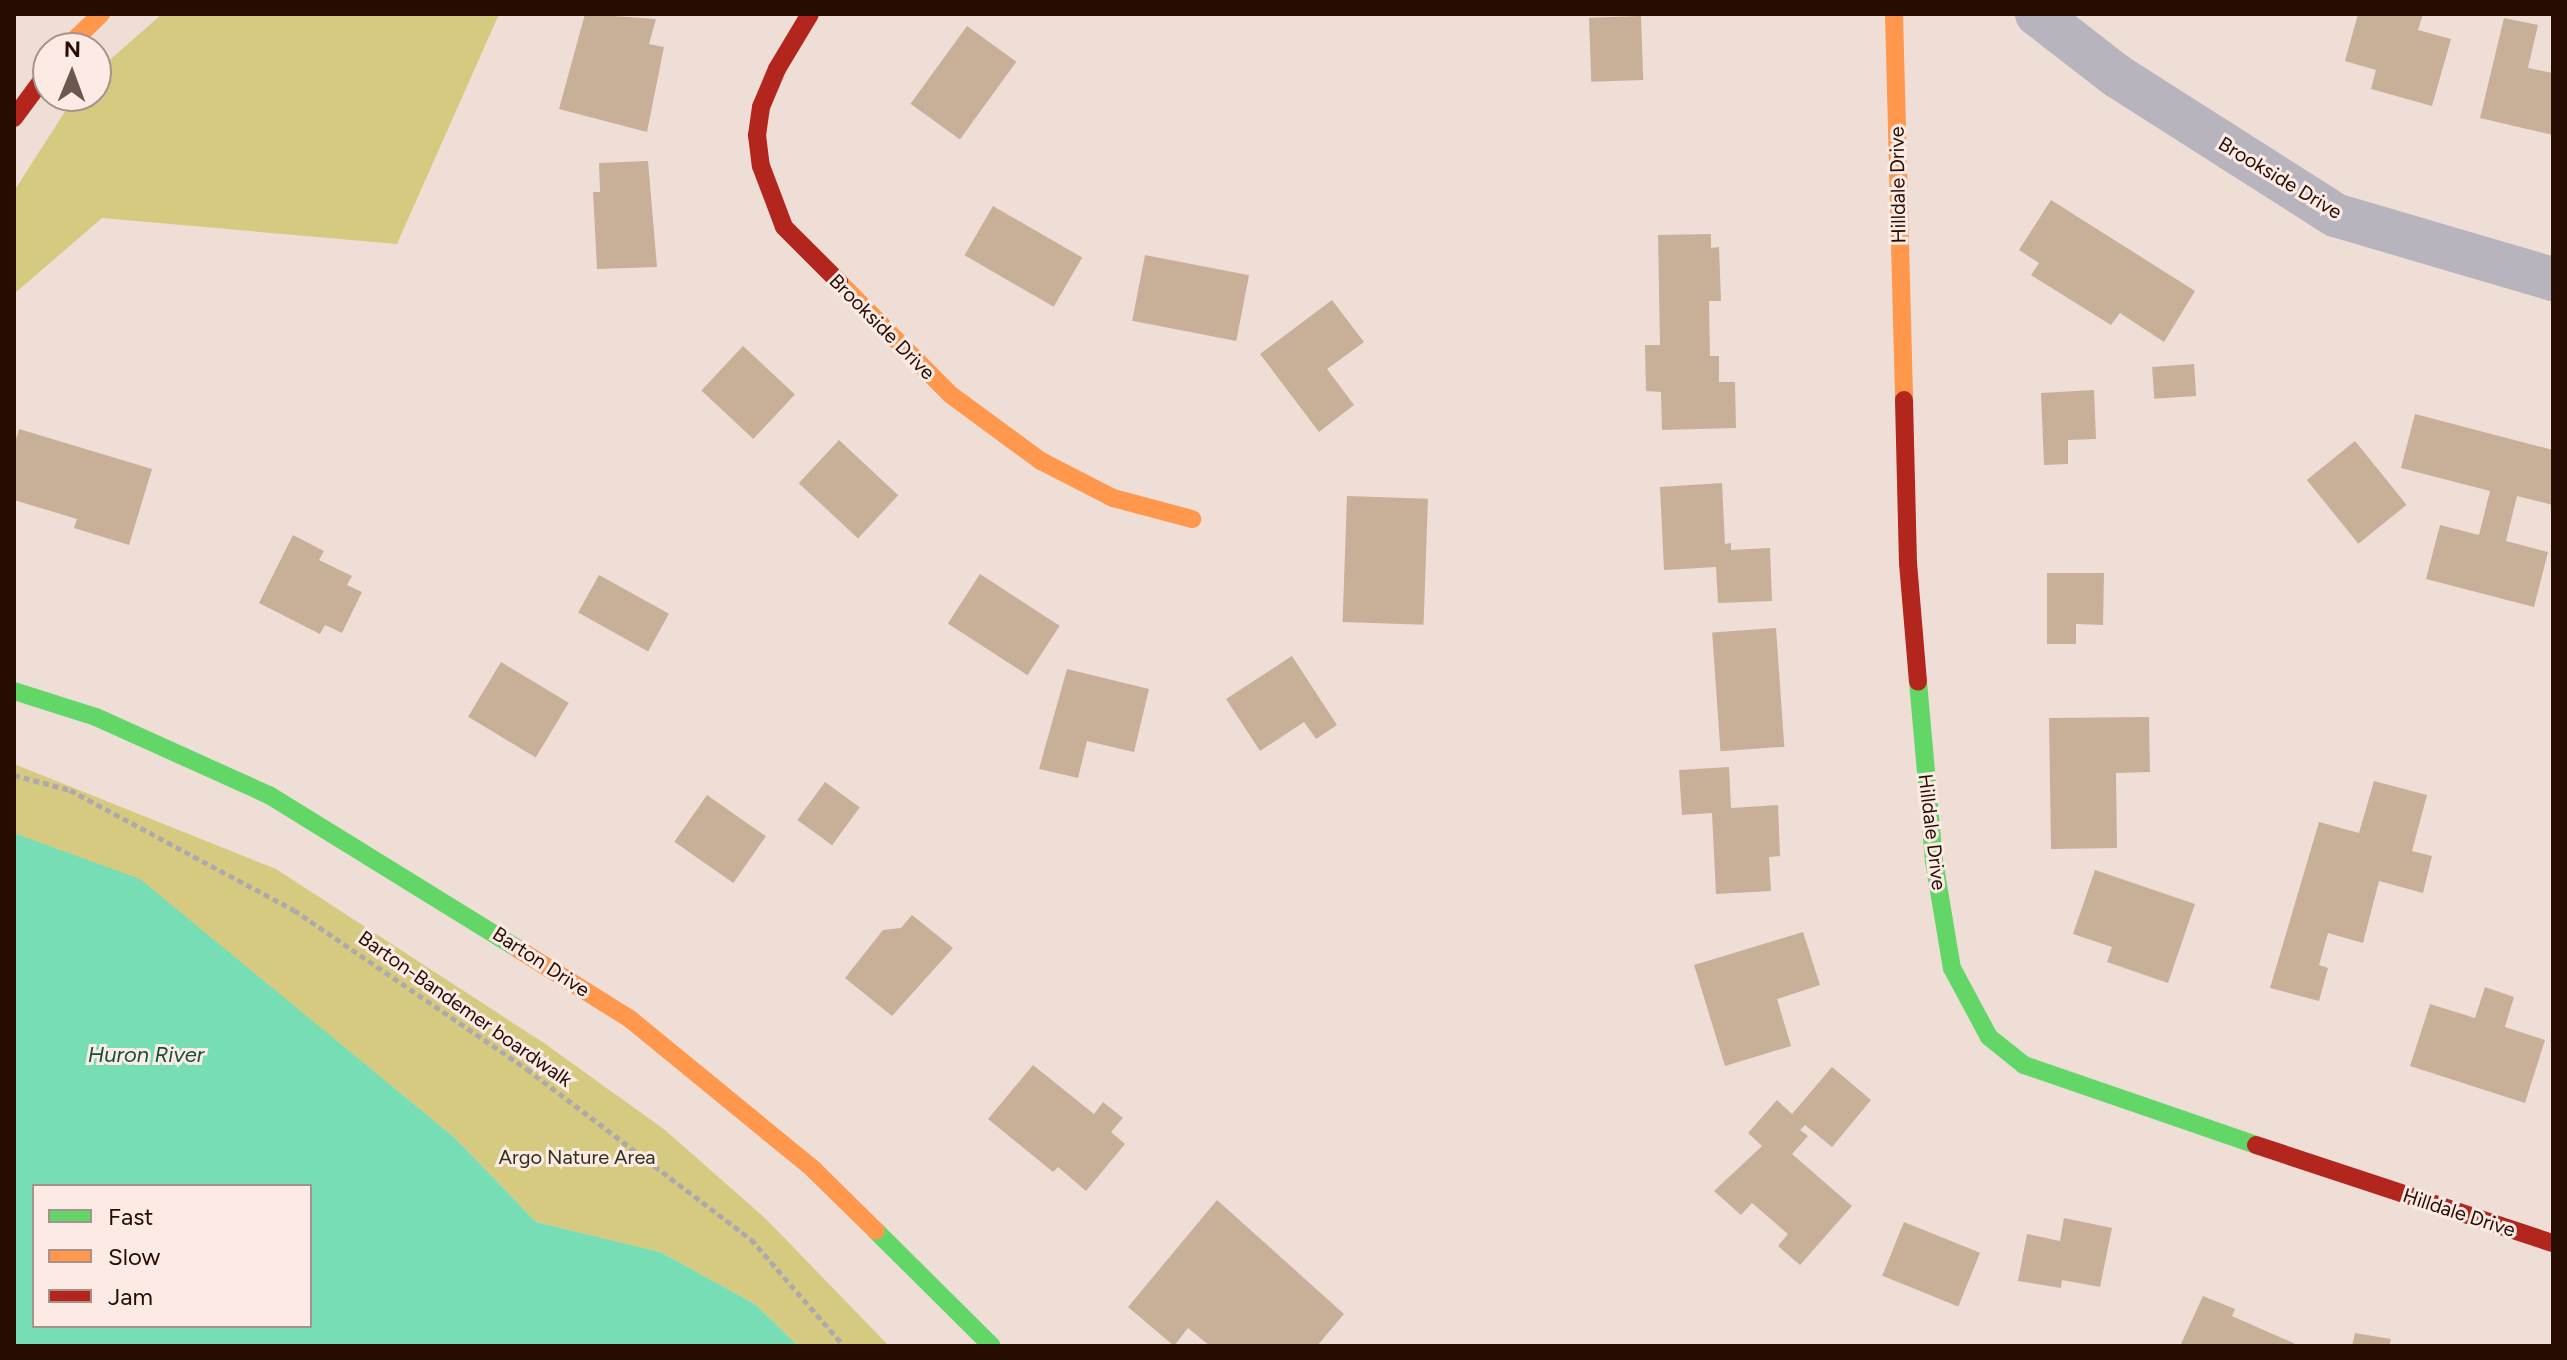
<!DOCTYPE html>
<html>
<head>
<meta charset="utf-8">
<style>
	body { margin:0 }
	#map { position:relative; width:2567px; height:1360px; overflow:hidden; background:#eeded6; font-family:Figtree,sans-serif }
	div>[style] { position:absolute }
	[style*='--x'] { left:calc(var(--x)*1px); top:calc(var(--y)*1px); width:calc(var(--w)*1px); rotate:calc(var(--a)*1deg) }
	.green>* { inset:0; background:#d6ca81 }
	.water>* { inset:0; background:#76ddb5 }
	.building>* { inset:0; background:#c8b098; transform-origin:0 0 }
	.path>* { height:5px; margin-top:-2.5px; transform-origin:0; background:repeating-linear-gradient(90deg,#aea9ac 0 6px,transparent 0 10px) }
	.street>* { height:44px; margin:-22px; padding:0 22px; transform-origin:22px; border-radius:22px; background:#b7b4bd }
	.fast>* { height:18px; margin:-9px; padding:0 9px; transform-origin:9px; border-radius:9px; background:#63d668 }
	.slow>* { height:18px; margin:-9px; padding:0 9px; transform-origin:9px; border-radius:9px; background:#ff974d }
	.jam>* { height:18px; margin:-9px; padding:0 9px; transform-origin:9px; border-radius:9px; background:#b3261e }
	span { translate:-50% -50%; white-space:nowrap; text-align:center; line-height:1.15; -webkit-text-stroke:6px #fbebe4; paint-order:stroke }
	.street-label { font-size:20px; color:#270c02 }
	.park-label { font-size:20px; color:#33311c }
	.water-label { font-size:22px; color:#13503b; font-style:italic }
	.frame { position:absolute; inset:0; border:16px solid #270c02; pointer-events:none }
	.legend { position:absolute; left:32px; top:1184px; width:280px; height:144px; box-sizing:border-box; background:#fbebe4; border:2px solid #a6928a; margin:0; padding:10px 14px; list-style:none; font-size:24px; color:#270c02 }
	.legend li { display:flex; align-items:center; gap:16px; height:40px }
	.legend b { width:40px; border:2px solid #a6928a }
	.north { position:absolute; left:32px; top:32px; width:80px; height:80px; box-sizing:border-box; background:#fbebe4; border:2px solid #a6928a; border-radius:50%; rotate:1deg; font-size:22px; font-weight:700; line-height:32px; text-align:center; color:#270c02 }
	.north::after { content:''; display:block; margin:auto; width:28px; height:36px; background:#6d564c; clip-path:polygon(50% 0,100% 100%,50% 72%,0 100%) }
</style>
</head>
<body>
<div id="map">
	<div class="green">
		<div style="clip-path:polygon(162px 14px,499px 14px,397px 244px,102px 218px,14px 294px,14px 191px,75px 96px,96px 96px,96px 72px)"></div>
		<div style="clip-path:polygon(14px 764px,276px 869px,544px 1043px,665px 1130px,767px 1220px,889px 1346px,798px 1346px,755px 1304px,660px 1252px,536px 1222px,455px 1138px,140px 880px,14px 833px)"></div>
	</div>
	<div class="water">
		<div style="clip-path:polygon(evenodd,14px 833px,140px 879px,455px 1138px,536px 1222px,660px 1252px,755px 1304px,798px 1346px,14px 1346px,14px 833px,34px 1186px,310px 1186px,310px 1326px,34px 1326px,34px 1186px)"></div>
	</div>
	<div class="building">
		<div style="clip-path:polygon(585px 14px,656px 19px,649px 44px,664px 47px,647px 132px,559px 109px)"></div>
		<div style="clip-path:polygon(2358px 14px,2423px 14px,2418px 30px,2451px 39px,2432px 106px,2371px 89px,2376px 70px,2345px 61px)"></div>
		<div style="left:1641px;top:16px;width:64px;height:52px;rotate:88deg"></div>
		<div style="clip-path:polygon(2504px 18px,2538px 25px,2528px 68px,2553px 73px,2553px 135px,2480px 118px)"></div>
		<div style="left:967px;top:26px;width:61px;height:96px;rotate:36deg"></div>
		<div style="clip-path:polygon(648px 161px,657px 267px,597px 269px,593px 192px,600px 192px,599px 163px)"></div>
		<div style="clip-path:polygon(2051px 200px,2195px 291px,2164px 342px,2120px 313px,2111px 325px,2031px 275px,2039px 263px,2019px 250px)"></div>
		<div style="left:993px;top:206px;width:103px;height:57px;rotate:30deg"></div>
		<div style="clip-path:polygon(1711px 234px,1711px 248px,1719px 247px,1721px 301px,1709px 301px,1710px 356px,1719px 356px,1719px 382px,1735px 382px,1736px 428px,1662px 430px,1661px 392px,1646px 391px,1645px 345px,1660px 345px,1658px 235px)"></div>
		<div style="left:1145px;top:255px;width:106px;height:67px;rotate:11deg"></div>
		<div style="clip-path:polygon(1332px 300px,1364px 342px,1327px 369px,1354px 405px,1319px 432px,1260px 354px)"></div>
		<div style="left:743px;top:346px;width:71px;height:61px;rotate:43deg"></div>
		<div style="left:2194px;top:364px;width:32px;height:42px;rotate:86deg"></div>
		<div style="clip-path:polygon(2094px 390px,2096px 439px,2068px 440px,2068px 464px,2044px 465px,2041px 393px)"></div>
		<div style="clip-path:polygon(2415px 414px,2553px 450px,2553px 505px,2517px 496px,2506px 541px,2548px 552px,2534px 607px,2426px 579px,2440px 525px,2479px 535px,2490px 491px,2401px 468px)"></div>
		<div style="clip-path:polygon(19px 429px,152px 469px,129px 545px,74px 528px,77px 519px,14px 500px,14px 446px)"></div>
		<div style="left:839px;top:440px;width:81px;height:59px;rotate:43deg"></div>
		<div style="left:2355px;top:441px;width:82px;height:62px;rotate:51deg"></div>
		<div style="clip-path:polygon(1722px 483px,1725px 544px,1731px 543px,1731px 550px,1770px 548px,1772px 601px,1718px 603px,1716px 567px,1664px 570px,1660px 487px)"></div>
		<div style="left:1347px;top:496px;width:81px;height:126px;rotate:2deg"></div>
		<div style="clip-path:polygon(293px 535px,324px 551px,319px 560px,352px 576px,347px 585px,362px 592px,342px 633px,325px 625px,320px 634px,259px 603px)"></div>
		<div style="clip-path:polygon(2047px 573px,2104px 573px,2103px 625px,2076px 624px,2076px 644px,2047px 644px)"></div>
		<div style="left:980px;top:574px;width:95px;height:59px;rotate:33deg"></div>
		<div style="left:599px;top:575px;width:80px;height:43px;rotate:29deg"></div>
		<div style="left:1776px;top:628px;width:119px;height:64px;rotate:86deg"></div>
		<div style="clip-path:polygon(1292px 656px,1337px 725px,1316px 739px,1304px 722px,1260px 751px,1226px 699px)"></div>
		<div style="left:501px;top:662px;width:79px;height:64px;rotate:31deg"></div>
		<div style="clip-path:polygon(1067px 669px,1149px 689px,1134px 752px,1087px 741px,1078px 778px,1039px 769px)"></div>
		<div style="clip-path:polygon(2149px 717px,2150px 772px,2116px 773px,2117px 848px,2051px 849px,2049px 718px)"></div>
		<div style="clip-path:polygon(1729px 767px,1731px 808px,1778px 805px,1780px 856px,1769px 857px,1771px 891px,1716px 894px,1712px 813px,1682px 815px,1679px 770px)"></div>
		<div style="clip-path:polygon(2374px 781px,2427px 795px,2412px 851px,2432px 856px,2423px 893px,2379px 881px,2363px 943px,2328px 933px,2319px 965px,2328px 968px,2319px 1001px,2270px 988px,2319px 822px,2359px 833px)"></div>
		<div style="left:825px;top:782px;width:43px;height:47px;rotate:36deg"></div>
		<div style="left:707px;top:795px;width:72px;height:57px;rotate:35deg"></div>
		<div style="clip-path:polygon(2095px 870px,2195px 904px,2168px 983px,2107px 962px,2112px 947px,2073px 934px)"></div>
		<div style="clip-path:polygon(912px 915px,953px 948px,892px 1016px,845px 978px,883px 930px,901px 928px)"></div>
		<div style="clip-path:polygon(1803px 932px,1820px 985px,1777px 999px,1791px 1046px,1725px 1066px,1694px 965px)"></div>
		<div style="clip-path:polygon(2485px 987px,2514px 997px,2505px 1027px,2545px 1040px,2525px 1103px,2410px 1066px,2430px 1004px,2475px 1018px)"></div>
		<div style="clip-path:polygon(1033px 1065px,1094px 1114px,1103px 1102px,1123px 1118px,1111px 1132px,1125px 1144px,1086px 1191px,1058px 1167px,1053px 1172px,988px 1119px)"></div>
		<div style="clip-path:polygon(1832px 1067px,1871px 1100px,1832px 1147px,1805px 1125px,1800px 1130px,1808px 1136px,1792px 1154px,1852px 1206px,1800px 1265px,1778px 1246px,1788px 1234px,1752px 1203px,1741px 1215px,1714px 1191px,1762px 1146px,1748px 1133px,1777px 1100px,1792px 1114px)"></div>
		<div style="clip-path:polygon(1217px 1200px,1344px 1314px,1317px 1346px,1210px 1346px,1188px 1328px,1174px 1346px,1128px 1307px)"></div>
		<div style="clip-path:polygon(2064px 1218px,2112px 1228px,2100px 1287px,2062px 1280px,2061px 1288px,2018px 1281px,2027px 1234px,2060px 1241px)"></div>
		<div style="left:1904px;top:1222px;width:82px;height:58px;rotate:22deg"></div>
		<div style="clip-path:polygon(2203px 1296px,2235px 1309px,2232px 1316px,2300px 1346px,2180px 1346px)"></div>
		<div style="clip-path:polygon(2355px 1333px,2391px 1339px,2389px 1346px,2352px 1346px)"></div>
	</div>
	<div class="path">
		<div style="--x:14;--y:775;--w:58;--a:15"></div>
		<div style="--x:70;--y:790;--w:254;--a:28.2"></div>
		<div style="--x:294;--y:910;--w:282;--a:34.3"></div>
		<div style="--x:527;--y:1069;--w:281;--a:37.2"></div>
		<div style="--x:751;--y:1239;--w:142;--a:49"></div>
	</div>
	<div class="street">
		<div style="--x:2037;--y:14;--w:101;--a:37.8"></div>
		<div style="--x:2117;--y:76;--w:259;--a:32.5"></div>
		<div style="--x:2335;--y:215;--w:227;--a:16.4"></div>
	</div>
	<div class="fast">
		<div style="--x:1918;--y:682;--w:180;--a:84.9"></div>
		<div style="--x:1934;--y:861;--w:109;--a:80.5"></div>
		<div style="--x:1952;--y:968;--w:78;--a:61.8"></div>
		<div style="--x:1989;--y:1037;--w:45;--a:38.7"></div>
		<div style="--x:2024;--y:1065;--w:245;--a:19"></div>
		<div style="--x:14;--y:691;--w:86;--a:17.6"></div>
		<div style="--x:96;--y:717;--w:190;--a:24.3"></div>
		<div style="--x:269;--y:795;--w:293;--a:31.7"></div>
		<div style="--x:876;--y:1231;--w:163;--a:44.8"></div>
	</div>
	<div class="slow">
		<div style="--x:1894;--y:14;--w:386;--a:88.5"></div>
		<div style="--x:66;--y:48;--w:49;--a:-44.2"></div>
		<div style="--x:839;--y:282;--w:159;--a:45.3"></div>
		<div style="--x:951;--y:395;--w:112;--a:36.3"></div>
		<div style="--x:1041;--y:461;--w:81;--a:27.2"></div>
		<div style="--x:1113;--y:498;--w:82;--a:14.9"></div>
		<div style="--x:518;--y:949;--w:132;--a:32"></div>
		<div style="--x:630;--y:1019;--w:237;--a:39.3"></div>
		<div style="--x:813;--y:1169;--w:88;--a:44.5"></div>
	</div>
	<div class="jam">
		<div style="--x:810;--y:14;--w:64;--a:121"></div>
		<div style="--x:777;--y:69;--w:41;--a:112.8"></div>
		<div style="--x:761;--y:107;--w:28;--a:98"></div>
		<div style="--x:757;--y:135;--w:31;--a:83"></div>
		<div style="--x:761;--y:166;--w:65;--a:69.3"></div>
		<div style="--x:784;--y:227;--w:78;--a:45"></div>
		<div style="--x:14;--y:118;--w:57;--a:-53.5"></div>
		<div style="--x:1904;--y:400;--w:163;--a:88.6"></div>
		<div style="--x:1908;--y:563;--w:119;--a:85.2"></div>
		<div style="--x:2256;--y:1145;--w:313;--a:18.3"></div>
	</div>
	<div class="street-label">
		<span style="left:2280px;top:178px;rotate:31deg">Brookside Drive</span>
		<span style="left:1898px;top:185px;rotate:-91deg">Hilldale Drive</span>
		<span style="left:882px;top:327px;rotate:45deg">Brookside Drive</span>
		<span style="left:1932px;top:832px;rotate:83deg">Hilldale Drive</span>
		<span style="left:541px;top:962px;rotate:33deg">Barton Drive</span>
		<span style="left:465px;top:1009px;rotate:35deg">Barton-Bandemer boardwalk</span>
		<span style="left:2459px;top:1213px;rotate:18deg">Hilldale Drive</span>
	</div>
	<div class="park-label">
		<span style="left:577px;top:1157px">Argo Nature Area</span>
	</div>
	<div class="water-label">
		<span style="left:146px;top:1055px">Huron River</span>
	</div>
	<div class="frame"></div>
	<ul class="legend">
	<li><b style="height:10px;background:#63d668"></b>Fast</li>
	<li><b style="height:10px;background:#ff974d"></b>Slow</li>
	<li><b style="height:10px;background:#b3261e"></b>Jam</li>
	</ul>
	<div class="north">N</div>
</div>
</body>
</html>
